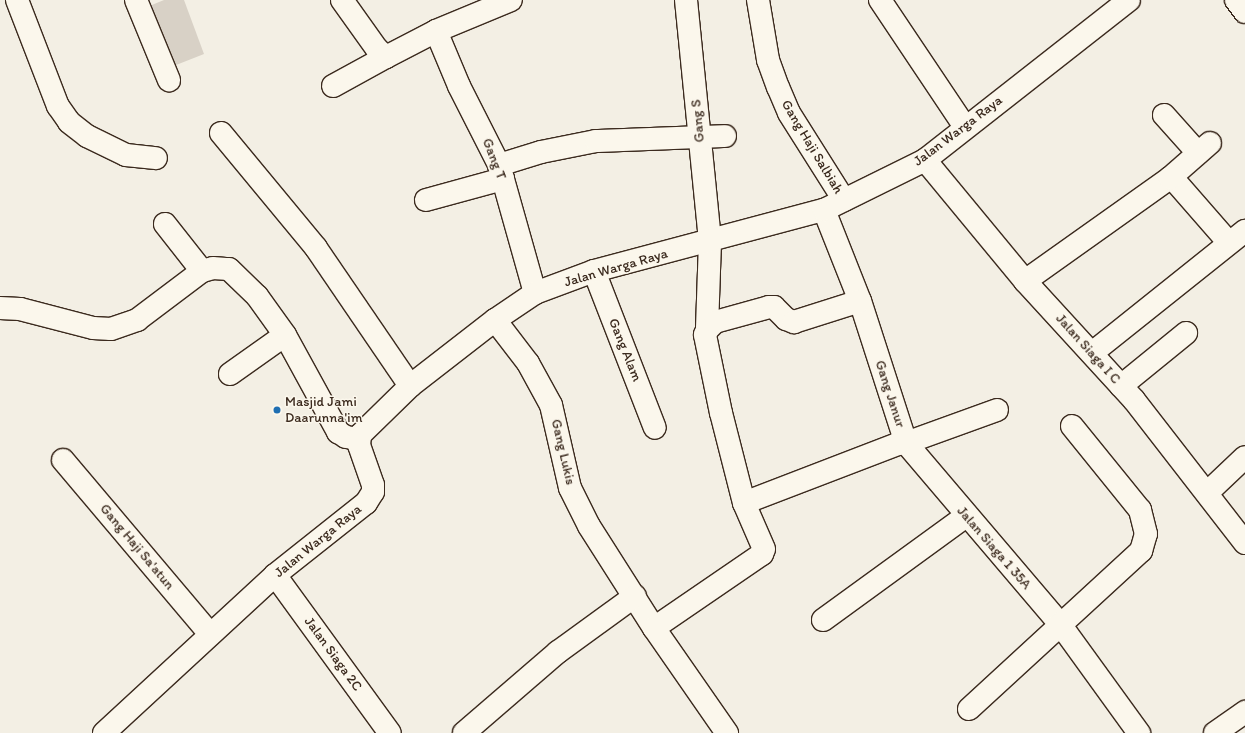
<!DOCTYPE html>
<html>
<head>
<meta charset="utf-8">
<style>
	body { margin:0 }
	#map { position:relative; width:1245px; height:733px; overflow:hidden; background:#f3efe4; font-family:Itim,sans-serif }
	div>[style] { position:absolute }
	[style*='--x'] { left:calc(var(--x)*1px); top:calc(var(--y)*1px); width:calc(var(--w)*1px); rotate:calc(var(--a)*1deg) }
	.green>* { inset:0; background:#d8d1c6 }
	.roads { filter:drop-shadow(1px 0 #3b2a1e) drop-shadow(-1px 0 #3b2a1e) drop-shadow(0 1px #3b2a1e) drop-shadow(0 -1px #3b2a1e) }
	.minor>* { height:22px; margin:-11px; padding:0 11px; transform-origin:11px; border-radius:11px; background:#fbf7ec }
	.dots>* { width:11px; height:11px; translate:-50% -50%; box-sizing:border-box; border:2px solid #fbf7ec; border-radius:50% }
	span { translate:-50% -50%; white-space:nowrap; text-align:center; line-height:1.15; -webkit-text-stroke:3px #fbf7ec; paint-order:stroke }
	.street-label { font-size:14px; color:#3b2a1e }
	.poi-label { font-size:14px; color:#3b2a1e }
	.left { translate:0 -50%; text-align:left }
</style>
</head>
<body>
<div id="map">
	<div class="green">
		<div style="clip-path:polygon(164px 0,184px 0,204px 54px,171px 67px,147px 7px)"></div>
	</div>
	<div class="roads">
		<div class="minor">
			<div style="--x:17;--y:0;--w:114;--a:68.9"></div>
			<div style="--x:58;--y:106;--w:19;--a:55"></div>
			<div style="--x:69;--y:122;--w:23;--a:38"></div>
			<div style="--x:87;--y:136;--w:43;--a:26"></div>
			<div style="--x:126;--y:155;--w:30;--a:6"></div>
			<div style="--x:136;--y:0;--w:87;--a:67.6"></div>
			<div style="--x:342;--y:0;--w:60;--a:54.5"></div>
			<div style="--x:377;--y:49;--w:12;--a:42"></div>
			<div style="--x:386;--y:57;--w:56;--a:-27.5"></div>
			<div style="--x:436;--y:31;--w:81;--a:-22.5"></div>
			<div style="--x:686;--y:0;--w:243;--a:84.3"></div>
			<div style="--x:710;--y:242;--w:88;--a:92"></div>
			<div style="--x:758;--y:0;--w:61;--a:80.5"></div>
			<div style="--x:768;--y:60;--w:29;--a:70"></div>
			<div style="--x:778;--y:87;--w:28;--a:67"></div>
			<div style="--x:789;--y:113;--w:103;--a:57.7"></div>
			<div style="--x:880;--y:0;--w:153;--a:56.2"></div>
			<div style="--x:1236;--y:0;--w:15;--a:53"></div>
			<div style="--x:436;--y:31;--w:60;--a:67.3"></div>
			<div style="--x:459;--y:86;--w:89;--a:63.1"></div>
			<div style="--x:499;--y:165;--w:133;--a:74.3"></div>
			<div style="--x:333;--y:86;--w:60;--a:-28.7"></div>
			<div style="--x:1164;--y:115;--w:51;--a:48.2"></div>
			<div style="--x:221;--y:133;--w:149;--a:50.4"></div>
			<div style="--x:316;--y:248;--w:167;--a:55.7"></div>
			<div style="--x:925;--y:160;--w:157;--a:50.4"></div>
			<div style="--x:1025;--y:281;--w:161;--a:47.5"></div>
			<div style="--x:1134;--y:400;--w:181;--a:52.2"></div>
			<div style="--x:499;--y:165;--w:44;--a:-17.2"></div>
			<div style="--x:541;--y:152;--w:56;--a:-11.3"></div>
			<div style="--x:596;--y:141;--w:129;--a:-2.2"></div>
			<div style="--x:1170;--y:178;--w:6;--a:31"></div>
			<div style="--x:1175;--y:181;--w:82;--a:48.9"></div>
			<div style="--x:426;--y:200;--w:80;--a:-15.3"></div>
			<div style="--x:165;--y:224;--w:60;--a:51.8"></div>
			<div style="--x:594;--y:271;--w:168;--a:68.8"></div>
			<div style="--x:1025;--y:281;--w:178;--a:-35.4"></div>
			<div style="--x:1170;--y:178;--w:53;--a:-41.2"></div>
			<div style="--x:0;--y:308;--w:20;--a:3"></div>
			<div style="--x:20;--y:309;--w:75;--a:14.6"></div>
			<div style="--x:93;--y:328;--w:18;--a:3"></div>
			<div style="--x:111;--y:329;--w:28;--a:-19"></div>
			<div style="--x:137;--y:320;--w:81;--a:-37"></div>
			<div style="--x:202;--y:271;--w:11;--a:-15"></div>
			<div style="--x:213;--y:268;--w:16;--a:4"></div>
			<div style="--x:229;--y:269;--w:39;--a:44"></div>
			<div style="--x:257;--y:296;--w:48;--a:54.3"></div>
			<div style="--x:285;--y:335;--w:111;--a:61.3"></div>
			<div style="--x:338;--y:432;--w:9;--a:32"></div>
			<div style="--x:346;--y:437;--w:12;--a:9"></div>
			<div style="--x:495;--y:320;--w:54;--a:52.5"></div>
			<div style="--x:528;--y:363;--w:48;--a:61.3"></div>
			<div style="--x:551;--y:405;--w:85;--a:77.1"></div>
			<div style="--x:570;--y:488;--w:42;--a:63.4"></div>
			<div style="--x:589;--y:526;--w:121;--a:57.5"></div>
			<div style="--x:654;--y:628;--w:128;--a:55.2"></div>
			<div style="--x:1092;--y:353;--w:196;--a:-38.6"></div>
			<div style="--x:230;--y:374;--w:67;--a:-35.3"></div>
			<div style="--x:1121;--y:386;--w:84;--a:-39.2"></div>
			<div style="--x:997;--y:410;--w:97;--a:160.1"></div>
			<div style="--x:906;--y:443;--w:238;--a:49.6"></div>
			<div style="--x:1060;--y:624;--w:135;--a:54.1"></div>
			<div style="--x:63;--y:460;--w:228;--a:49.8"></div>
			<div style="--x:1207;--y:493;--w:52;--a:-43.5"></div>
			<div style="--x:744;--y:503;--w:165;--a:-21"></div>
			<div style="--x:898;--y:444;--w:9;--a:-49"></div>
			<div style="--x:904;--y:437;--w:143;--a:-107.9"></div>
			<div style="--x:860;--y:301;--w:98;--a:-111.6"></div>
			<div style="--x:275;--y:575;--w:195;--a:54"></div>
			<div style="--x:823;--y:620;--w:177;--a:-36"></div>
			<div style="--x:654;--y:628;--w:131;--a:-34.4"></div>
			<div style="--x:762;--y:554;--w:5;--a:-68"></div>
			<div style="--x:764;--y:549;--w:50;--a:-113.5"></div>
			<div style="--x:744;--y:503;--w:93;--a:-104.3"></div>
			<div style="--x:721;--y:413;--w:80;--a:-101.6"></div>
			<div style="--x:705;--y:335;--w:5;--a:-68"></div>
			<div style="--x:707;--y:330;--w:11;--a:-45"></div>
			<div style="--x:715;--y:322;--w:56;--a:-15.5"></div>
			<div style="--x:769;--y:307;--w:5;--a:0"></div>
			<div style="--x:774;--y:307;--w:17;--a:45"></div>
			<div style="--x:786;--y:319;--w:9;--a:21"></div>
			<div style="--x:794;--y:322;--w:69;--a:-17.7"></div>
			<div style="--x:969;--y:709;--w:234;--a:-42.6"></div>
			<div style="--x:1141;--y:551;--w:18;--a:-74"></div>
			<div style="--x:1146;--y:534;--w:25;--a:-104"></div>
			<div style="--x:1140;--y:510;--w:108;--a:-129"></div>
			<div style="--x:104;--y:733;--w:233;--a:-42.7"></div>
			<div style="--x:275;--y:575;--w:116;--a:-38.4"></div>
			<div style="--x:366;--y:503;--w:13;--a:-58"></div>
			<div style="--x:373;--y:492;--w:7;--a:-90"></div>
			<div style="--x:373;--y:485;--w:42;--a:-109.3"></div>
			<div style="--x:359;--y:445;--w:10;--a:-84"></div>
			<div style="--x:360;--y:435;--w:70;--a:-44.4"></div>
			<div style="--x:410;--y:386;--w:108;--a:-37.8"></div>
			<div style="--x:495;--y:320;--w:48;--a:-34"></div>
			<div style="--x:535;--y:293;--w:63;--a:-20.4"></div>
			<div style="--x:594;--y:271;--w:238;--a:-14.9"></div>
			<div style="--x:824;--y:210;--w:113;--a:-26.3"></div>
			<div style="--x:925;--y:160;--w:259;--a:-38.1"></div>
			<div style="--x:464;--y:733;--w:124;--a:-40.8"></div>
			<div style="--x:558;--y:652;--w:95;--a:-36"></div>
			<div style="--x:1215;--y:733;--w:37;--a:-35"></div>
		</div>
	</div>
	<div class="dots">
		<div style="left:277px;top:410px;background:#1f6fb2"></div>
	</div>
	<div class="street-label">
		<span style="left:698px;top:121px;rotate:-95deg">Gang S</span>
		<span style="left:958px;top:131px;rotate:-37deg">Jalan Warga Raya</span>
		<span style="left:812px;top:147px;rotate:59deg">Gang Haji Salbiah</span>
		<span style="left:494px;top:159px;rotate:69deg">Gang T</span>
		<span style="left:616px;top:268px;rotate:-16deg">Jalan Warga Raya</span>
		<span style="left:1088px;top:349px;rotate:48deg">Jalan Siaga I C</span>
		<span style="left:625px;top:350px;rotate:68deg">Gang Alam</span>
		<span style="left:890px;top:394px;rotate:72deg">Gang Janur</span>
		<span style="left:563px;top:452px;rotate:77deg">Gang Lukis</span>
		<span style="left:318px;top:541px;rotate:-39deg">Jalan Warga Raya</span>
		<span style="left:137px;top:547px;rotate:50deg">Gang Haji Sa'atun</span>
		<span style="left:994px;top:548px;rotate:49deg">Jalan Siaga 1 35A</span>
		<span style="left:333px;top:654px;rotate:54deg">Jalan Siaga 2C</span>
	</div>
	<div class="poi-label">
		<span class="left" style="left:285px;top:410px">Masjid Jami<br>Daarunna'im</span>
	</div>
</div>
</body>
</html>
